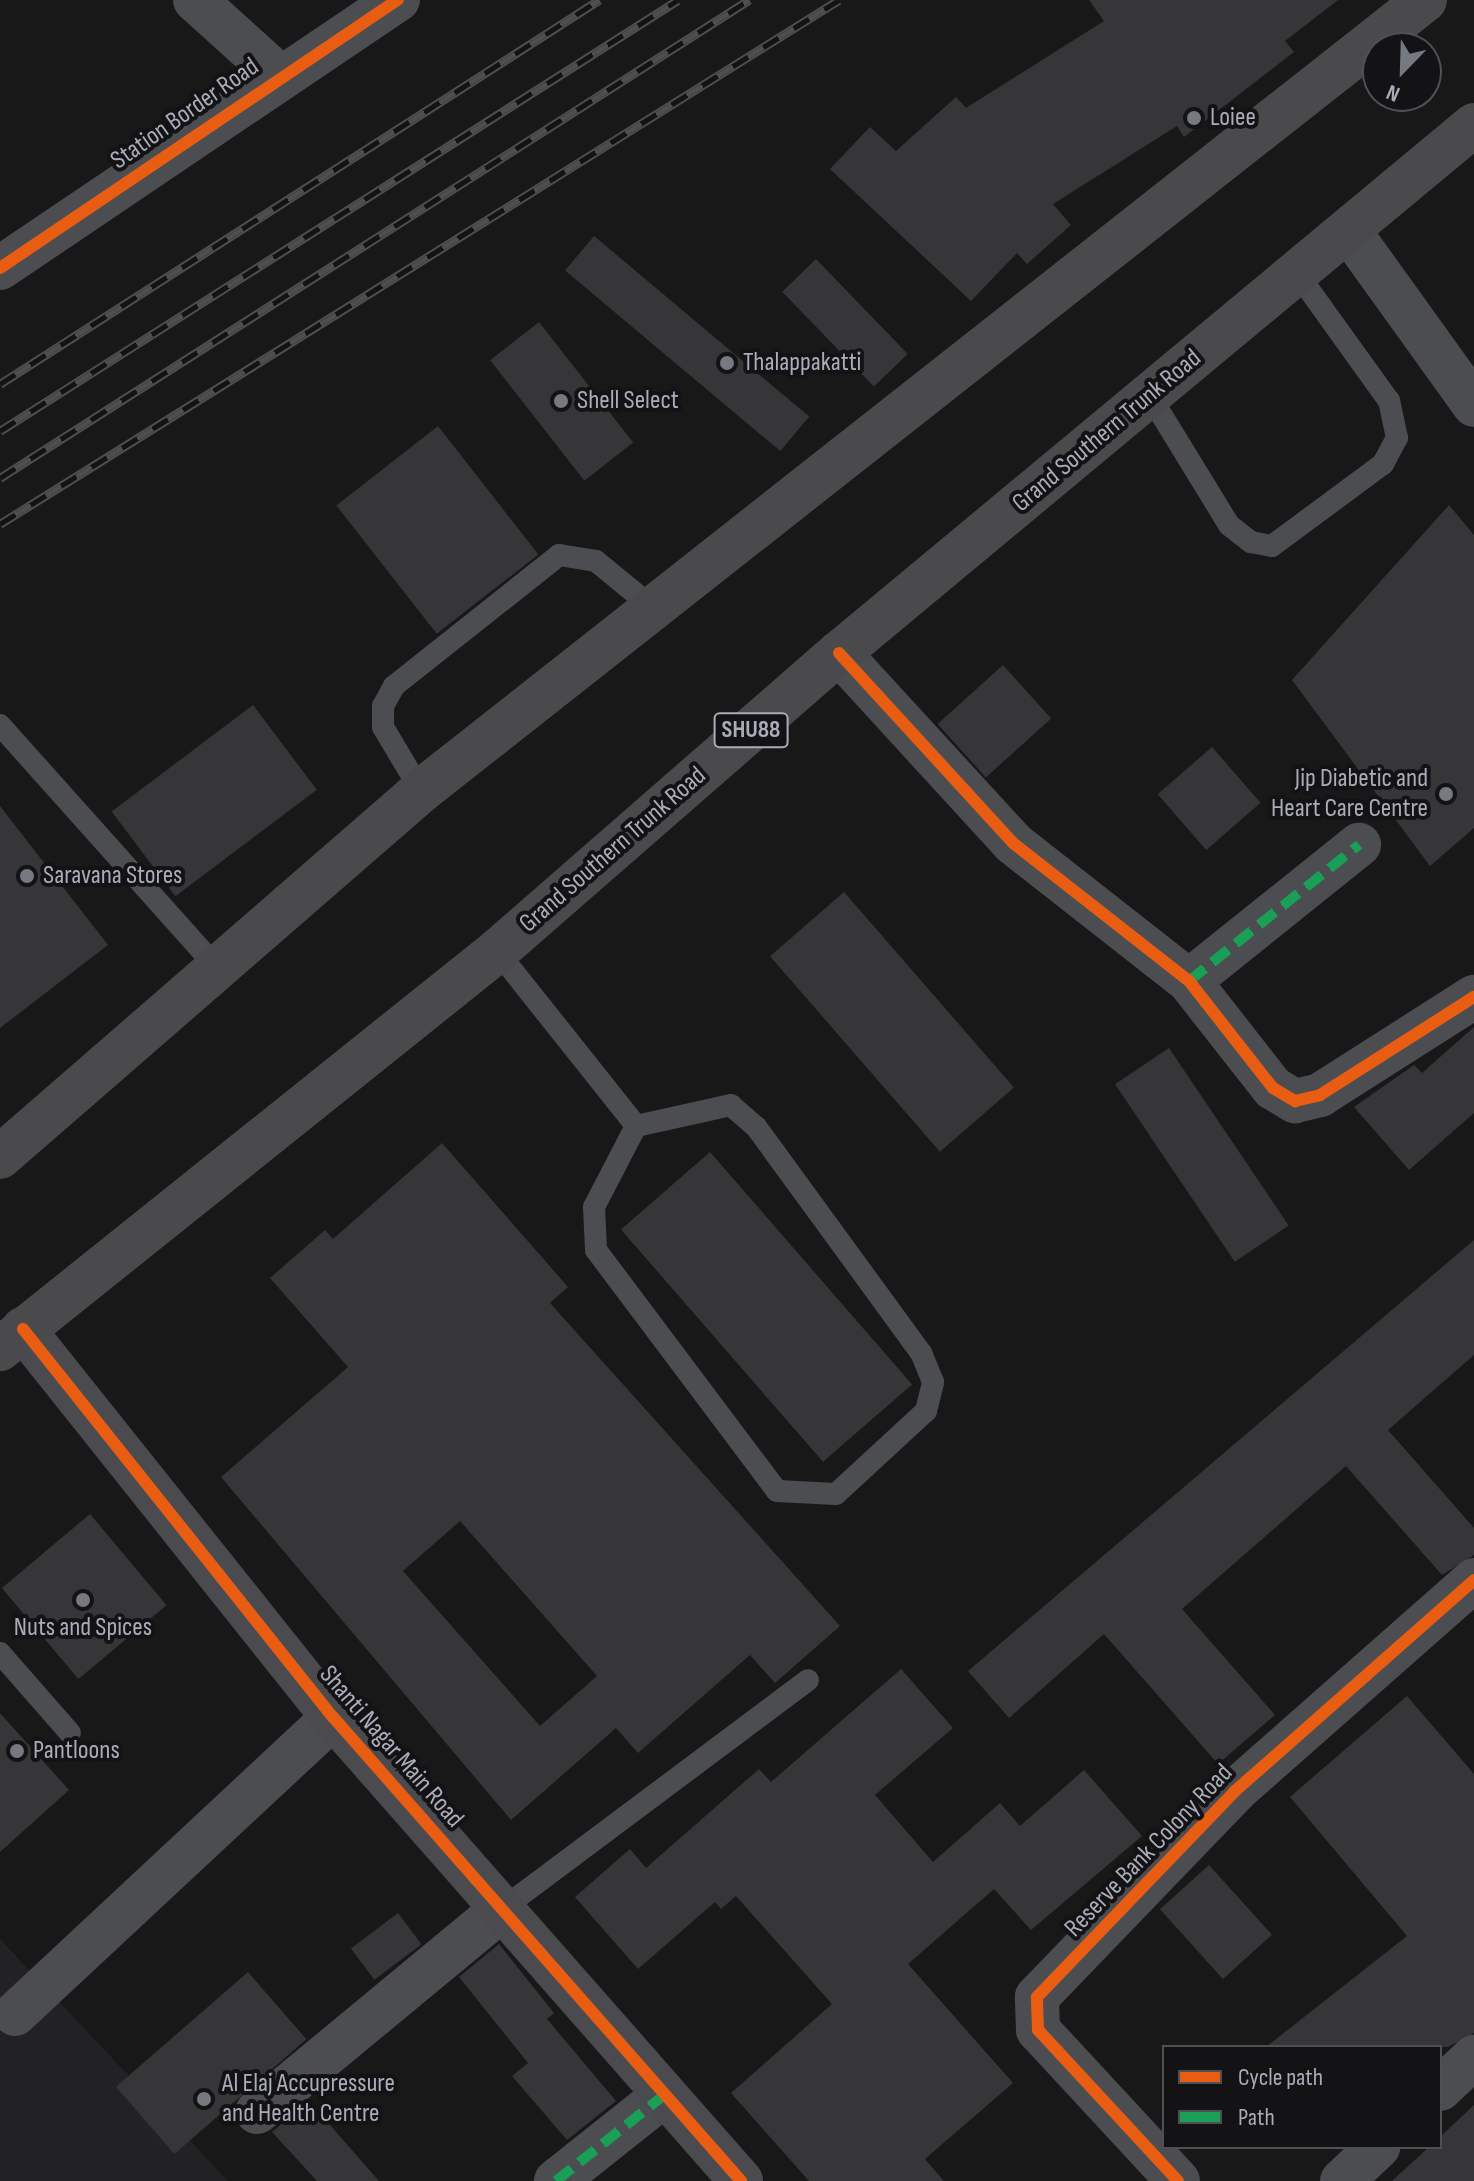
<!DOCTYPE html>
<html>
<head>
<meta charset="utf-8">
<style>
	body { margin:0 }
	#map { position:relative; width:1474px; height:2181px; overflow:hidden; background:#181818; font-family:"Sofia Sans Condensed",sans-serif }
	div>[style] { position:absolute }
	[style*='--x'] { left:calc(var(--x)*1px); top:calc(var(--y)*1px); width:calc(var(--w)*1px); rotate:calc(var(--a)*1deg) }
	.built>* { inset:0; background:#222224 }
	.building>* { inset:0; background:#363638; transform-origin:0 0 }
	.lane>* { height:22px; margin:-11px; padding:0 11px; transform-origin:11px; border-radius:11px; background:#4c4d51 }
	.street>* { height:44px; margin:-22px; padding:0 22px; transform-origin:22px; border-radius:22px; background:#4c4d51 }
	.secondary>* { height:44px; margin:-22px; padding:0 22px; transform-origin:22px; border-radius:22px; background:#4b4b4f }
	.primary>* { height:44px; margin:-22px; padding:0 22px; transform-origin:22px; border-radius:22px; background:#4a4a4d }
	.rail>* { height:9px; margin-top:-4.5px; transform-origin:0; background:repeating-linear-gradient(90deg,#131214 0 18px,#4c4e50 0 36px); box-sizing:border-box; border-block:2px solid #4c4e50 }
	.quiet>* { height:10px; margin-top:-5px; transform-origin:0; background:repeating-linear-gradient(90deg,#1a9f57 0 20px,transparent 0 30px) }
	.cycleway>* { height:12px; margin:-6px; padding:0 6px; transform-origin:6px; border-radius:6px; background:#e95d12 }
	.dots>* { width:22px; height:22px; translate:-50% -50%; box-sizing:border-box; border:4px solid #131214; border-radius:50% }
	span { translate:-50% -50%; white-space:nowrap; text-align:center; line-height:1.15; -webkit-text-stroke:8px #131214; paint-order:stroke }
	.shield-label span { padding:2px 6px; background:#131214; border:2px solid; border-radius:6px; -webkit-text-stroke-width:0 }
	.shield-label { font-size:24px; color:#aaadb9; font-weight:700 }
	.street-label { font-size:26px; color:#aaadb9 }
	.poi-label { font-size:26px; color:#aaadb9 }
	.left { translate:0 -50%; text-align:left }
	.right { translate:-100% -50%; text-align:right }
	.legend { position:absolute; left:1162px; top:2045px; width:280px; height:104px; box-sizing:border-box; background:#131214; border:2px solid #4f5056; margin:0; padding:10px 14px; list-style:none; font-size:24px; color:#aaadb9 }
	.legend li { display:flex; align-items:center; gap:16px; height:40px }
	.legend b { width:40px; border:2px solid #4f5056 }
	.north { position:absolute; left:1362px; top:32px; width:80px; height:80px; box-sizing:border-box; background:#131214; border:2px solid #4f5056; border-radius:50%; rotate:203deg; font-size:22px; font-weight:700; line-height:32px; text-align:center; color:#aaadb9 }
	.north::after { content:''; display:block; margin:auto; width:28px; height:36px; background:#777981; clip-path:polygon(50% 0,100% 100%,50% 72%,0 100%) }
</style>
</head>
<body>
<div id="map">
	<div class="built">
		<div style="clip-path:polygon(0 1939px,228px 2181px,0 2181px)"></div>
	</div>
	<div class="building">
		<div style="clip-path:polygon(1089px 0,1338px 0,1285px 41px,1294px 52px,1184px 137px,1177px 126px,1053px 204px,1071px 225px,1027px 264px,1017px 253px,971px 301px,830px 169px,870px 127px,896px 151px,956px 97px,966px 108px,1104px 21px)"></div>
		<div style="left:594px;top:236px;width:281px;height:45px;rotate:40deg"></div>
		<div style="left:816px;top:259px;width:132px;height:47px;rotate:46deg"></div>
		<div style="left:539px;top:322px;width:153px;height:62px;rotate:52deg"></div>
		<div style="left:438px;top:426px;width:163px;height:129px;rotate:52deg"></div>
		<div style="clip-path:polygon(1449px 505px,1474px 535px,1474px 828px,1430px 866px,1292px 680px)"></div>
		<div style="left:1003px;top:665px;width:72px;height:88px;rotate:48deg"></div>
		<div style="left:253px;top:705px;width:106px;height:177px;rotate:53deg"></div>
		<div style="left:1212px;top:747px;width:74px;height:72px;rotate:49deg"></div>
		<div style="clip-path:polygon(0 806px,108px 945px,0 1028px)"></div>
		<div style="left:844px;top:892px;width:259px;height:98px;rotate:49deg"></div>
		<div style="clip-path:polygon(1474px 1027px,1474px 1113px,1409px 1170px,1354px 1107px,1414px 1065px,1422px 1073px)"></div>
		<div style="left:1169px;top:1048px;width:214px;height:65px;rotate:56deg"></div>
		<div style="clip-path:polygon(evenodd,442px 1143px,568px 1287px,550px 1303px,840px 1626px,775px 1683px,750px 1655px,638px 1753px,616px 1728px,511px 1820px,221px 1477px,348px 1367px,270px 1278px,325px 1230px,333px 1239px,442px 1143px,460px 1521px,597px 1676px,540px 1726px,403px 1571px,460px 1521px)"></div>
		<div style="left:710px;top:1152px;width:308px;height:118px;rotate:49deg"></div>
		<div style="clip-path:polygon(1474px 1240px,1474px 1355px,1388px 1430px,1474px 1528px,1474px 1555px,1442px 1575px,1346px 1466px,1182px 1609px,1275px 1715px,1218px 1764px,1104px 1634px,1009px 1718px,968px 1671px)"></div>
		<div style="left:90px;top:1514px;width:119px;height:115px;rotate:50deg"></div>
		<div style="clip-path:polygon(901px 1669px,953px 1728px,875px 1795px,933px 1862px,1000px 1803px,1020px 1826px,1084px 1770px,1142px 1836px,1031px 1930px,994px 1889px,908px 1964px,1013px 2083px,925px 2159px,944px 2181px,809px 2181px,731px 2093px,832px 2004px,736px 1896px,721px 1909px,715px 1902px,638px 1969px,575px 1897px,630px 1849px,646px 1868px,759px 1769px,771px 1782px)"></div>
		<div style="clip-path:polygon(1407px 1696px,1474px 1774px,1474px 2033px,1448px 2047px,1266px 2047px,1407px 1936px,1290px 1797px)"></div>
		<div style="clip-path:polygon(0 1713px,69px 1790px,0 1852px)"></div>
		<div style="left:1209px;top:1865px;width:94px;height:66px;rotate:48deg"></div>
		<div style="left:398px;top:1913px;width:39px;height:59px;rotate:53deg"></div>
		<div style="clip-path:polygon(499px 1944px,554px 2013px,547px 2019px,616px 2101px,567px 2140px,512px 2076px,528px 2063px,459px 1977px)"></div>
		<div style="left:248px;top:1972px;width:89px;height:175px;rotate:49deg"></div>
		<div style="clip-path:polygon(309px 2101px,379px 2181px,317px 2181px,272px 2132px)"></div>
		<div style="clip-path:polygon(1474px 2105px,1474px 2181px,1392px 2181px,1429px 2147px,1440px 2147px,1440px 2137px)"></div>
	</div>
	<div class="lane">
		<div style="--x:1150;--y:396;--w:151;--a:58.5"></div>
		<div style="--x:1229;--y:525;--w:28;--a:38"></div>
		<div style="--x:1251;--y:542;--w:21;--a:11"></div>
		<div style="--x:1272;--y:546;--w:138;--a:-36.5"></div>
		<div style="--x:1383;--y:464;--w:30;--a:-62"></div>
		<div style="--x:1397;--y:438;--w:38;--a:-102"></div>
		<div style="--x:1389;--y:401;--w:158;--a:-125.7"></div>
		<div style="--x:0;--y:725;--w:326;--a:48.2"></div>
		<div style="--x:421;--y:791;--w:74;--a:-120.7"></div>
		<div style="--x:383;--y:727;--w:21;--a:-90"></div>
		<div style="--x:383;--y:706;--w:23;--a:-61"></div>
		<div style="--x:394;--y:686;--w:211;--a:-38.4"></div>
		<div style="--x:559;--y:555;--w:37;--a:9"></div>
		<div style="--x:596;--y:561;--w:72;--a:39.4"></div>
		<div style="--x:497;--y:951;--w:223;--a:51.5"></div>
		<div style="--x:636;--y:1126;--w:91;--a:117.4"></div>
		<div style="--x:594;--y:1207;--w:43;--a:87.3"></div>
		<div style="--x:596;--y:1250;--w:301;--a:53.1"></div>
		<div style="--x:777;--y:1491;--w:59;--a:2.9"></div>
		<div style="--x:836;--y:1494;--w:122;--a:-42.7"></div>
		<div style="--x:926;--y:1411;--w:30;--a:-76"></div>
		<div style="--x:933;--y:1382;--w:31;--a:-112"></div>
		<div style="--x:921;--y:1353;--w:280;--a:-126.1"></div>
		<div style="--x:756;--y:1127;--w:33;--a:-139"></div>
		<div style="--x:731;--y:1105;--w:97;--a:167.5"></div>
		<div style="--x:0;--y:1653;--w:106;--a:48.8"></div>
		<div style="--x:502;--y:1909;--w:382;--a:-36.8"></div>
	</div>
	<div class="street">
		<div style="--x:195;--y:0;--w:113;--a:42.1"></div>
		<div style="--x:1349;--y:231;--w:214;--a:54.3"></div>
		<div style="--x:0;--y:268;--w:480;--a:-34"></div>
		<div style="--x:839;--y:653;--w:258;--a:47.5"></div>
		<div style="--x:1013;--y:843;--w:224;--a:38.1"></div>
		<div style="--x:1189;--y:981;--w:136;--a:51.9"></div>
		<div style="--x:1273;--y:1088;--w:26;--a:31"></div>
		<div style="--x:1295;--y:1101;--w:26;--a:-13"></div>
		<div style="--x:1320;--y:1095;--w:183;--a:-32.5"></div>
		<div style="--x:1189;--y:981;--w:218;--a:-38.7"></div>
		<div style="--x:15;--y:2014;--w:435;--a:-43"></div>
		<div style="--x:1440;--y:2089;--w:47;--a:-43.3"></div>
		<div style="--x:257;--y:2112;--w:318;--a:-39.6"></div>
		<div style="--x:556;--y:2181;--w:137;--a:-38.5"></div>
		<div style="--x:1178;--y:2181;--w:206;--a:-132.8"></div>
		<div style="--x:1038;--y:2030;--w:33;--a:-92"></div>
		<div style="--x:1037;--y:1997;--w:286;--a:-46.1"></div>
		<div style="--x:1235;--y:1791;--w:319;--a:-41.4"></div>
		<div style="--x:1342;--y:2181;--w:50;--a:-43.4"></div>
	</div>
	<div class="secondary">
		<div style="--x:23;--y:1329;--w:497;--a:51.4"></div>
		<div style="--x:333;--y:1717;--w:618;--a:48.67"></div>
	</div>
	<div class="primary">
		<div style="--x:0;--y:1157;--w:558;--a:-41"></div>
		<div style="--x:421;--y:791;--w:1278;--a:-38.23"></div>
		<div style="--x:0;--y:1349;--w:637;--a:-38.69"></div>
		<div style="--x:497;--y:951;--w:454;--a:-41.1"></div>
		<div style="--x:839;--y:653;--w:826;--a:-39.74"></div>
	</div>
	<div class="rail">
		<div style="--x:0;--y:384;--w:712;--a:-32.66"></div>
		<div style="--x:0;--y:431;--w:803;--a:-32.44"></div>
		<div style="--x:0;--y:478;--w:889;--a:-32.55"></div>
		<div style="--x:0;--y:524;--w:989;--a:-31.99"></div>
	</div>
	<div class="quiet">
		<div style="--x:1189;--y:981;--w:218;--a:-38.7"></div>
		<div style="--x:556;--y:2181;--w:137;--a:-38.5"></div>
	</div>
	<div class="cycleway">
		<div style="--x:0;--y:268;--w:480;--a:-34"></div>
		<div style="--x:839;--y:653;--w:258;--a:47.5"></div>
		<div style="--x:1013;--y:843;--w:224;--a:38.1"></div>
		<div style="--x:1189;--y:981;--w:136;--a:51.9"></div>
		<div style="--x:1273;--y:1088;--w:26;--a:31"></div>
		<div style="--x:1295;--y:1101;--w:26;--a:-13"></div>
		<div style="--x:1320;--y:1095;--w:183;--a:-32.5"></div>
		<div style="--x:23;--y:1329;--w:497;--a:51.4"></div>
		<div style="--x:333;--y:1717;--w:618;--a:48.67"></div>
		<div style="--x:1178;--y:2181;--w:206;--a:-132.8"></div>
		<div style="--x:1038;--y:2030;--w:33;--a:-92"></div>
		<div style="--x:1037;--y:1997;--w:286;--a:-46.1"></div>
		<div style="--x:1235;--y:1791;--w:319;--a:-41.4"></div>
	</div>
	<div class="dots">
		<div style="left:1194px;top:118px;background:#777981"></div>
		<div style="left:727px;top:363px;background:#777981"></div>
		<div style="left:561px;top:401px;background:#777981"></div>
		<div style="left:1446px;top:794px;background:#777981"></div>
		<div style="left:27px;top:876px;background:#777981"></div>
		<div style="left:83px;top:1600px;background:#777981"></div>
		<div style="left:17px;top:1751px;background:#777981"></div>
		<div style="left:204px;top:2099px;background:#777981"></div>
	</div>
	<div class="shield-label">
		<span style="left:751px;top:730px">SHU88</span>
	</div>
	<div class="street-label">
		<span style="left:185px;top:114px;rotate:-35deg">Station Border Road</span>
		<span style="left:1107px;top:431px;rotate:-40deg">Grand Southern Trunk Road</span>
		<span style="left:613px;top:850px;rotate:-41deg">Grand Southern Trunk Road</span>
		<span style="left:391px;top:1747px;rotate:49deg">Shanti Nagar Main Road</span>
		<span style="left:1149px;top:1851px;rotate:-46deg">Reserve Bank Colony Road</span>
	</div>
	<div class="poi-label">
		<span class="left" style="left:1210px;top:118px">Loiee</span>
		<span class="left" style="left:743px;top:363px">Thalappakatti</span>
		<span class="left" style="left:577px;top:401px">Shell Select</span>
		<span class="right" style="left:1428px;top:794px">Jip Diabetic and<br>Heart Care Centre</span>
		<span class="left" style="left:43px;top:876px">Saravana Stores</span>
		<span style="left:83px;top:1628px">Nuts and Spices</span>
		<span class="left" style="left:33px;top:1751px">Pantloons</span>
		<span class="left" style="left:222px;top:2099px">Al Elaj Accupressure<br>and Health Centre</span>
	</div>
	<ul class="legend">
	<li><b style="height:10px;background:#e95d12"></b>Cycle path</li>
	<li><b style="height:10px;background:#1a9f57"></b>Path</li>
	</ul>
	<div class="north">N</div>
</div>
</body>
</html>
